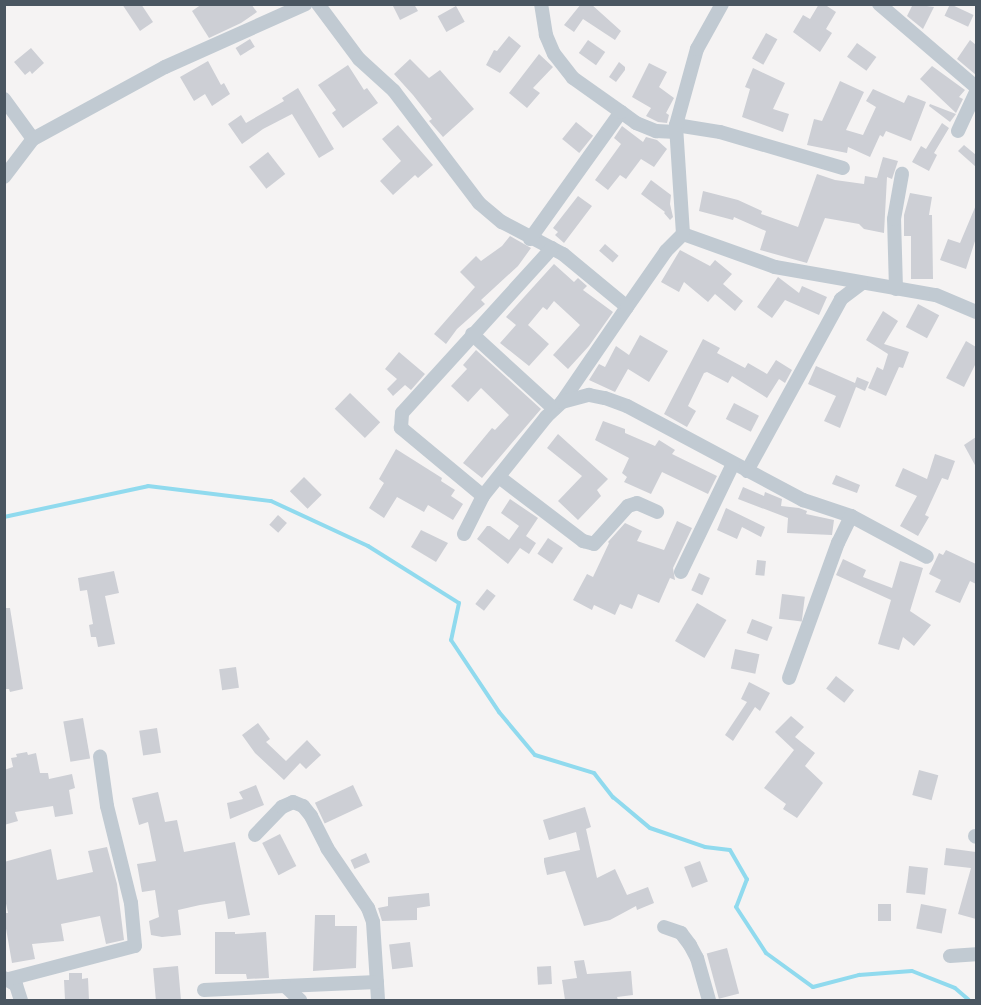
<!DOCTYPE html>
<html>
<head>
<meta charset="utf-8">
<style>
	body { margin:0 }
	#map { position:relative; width:981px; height:1005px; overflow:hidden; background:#f5f3f3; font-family:Raleway,sans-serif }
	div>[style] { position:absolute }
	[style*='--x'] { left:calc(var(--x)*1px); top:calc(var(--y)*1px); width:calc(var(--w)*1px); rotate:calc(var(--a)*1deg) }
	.stream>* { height:4px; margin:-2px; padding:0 2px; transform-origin:2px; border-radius:2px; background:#90daee }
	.building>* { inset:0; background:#cdcfd5; transform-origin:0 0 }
	.street>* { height:14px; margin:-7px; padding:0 7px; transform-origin:7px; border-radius:7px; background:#c1cad2 }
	span { translate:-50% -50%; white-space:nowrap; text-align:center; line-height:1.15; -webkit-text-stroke:6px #fff; paint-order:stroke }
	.frame { position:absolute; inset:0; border:6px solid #4a5661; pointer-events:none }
</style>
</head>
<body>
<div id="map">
	<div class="stream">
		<div style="--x:4;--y:517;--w:147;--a:-12.1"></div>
		<div style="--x:148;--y:486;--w:124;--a:7"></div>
		<div style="--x:271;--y:501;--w:107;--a:24.9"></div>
		<div style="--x:368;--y:546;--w:107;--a:32.1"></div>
		<div style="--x:459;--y:603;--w:38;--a:102"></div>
		<div style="--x:451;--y:640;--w:87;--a:56.3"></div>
		<div style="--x:499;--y:712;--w:56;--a:50.1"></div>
		<div style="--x:535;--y:755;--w:62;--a:17"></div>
		<div style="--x:594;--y:773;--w:31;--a:52"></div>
		<div style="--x:613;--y:797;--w:48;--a:40"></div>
		<div style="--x:650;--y:828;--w:58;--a:19.1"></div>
		<div style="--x:705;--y:847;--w:25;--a:7"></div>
		<div style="--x:730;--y:850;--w:34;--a:60"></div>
		<div style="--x:747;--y:879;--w:30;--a:111"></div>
		<div style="--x:736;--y:907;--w:55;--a:56.9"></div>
		<div style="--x:766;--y:953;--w:58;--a:35.9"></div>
		<div style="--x:813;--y:987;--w:48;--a:-14.6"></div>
		<div style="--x:859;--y:975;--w:53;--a:-4.3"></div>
		<div style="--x:912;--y:971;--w:46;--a:21.6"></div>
		<div style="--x:955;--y:988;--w:18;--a:41"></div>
	</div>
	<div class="building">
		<div style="clip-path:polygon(122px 4px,141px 4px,153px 22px,140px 31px)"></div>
		<div style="clip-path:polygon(202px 4px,251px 4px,257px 12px,241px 23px,209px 38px,192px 11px)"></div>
		<div style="clip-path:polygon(392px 4px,414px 4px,418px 11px,400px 20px)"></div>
		<div style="clip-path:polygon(581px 4px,591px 4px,621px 31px,615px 40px,583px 19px,574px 32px,564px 25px)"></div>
		<div style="clip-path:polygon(819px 4px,824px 4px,836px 12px,826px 29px,832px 33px,820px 52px,793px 32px,803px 15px,810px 19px)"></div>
		<div style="clip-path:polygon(913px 4px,934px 7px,923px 29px,907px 16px)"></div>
		<div style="left:950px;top:4px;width:26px;height:13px;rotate:25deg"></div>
		<div style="left:456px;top:6px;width:18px;height:21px;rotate:61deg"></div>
		<div style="left:766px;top:33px;width:13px;height:29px;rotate:29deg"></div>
		<div style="clip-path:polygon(509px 36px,521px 46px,500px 73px,486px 65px,494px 50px,497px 51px)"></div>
		<div style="left:250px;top:39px;width:9px;height:17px;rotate:58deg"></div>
		<div style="left:588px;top:40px;width:21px;height:16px;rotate:35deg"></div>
		<div style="clip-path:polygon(970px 40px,976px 45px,976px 75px,957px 59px)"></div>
		<div style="left:857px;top:43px;width:24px;height:17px;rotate:36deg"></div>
		<div style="clip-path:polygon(31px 48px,44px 63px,32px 74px,30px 71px,25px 75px,14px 62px)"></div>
		<div style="clip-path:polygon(539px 54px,553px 67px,533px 88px,540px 93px,527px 108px,509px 93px)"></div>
		<div style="clip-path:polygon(410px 59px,429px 78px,440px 70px,474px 109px,443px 137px,429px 121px,432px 119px,413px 95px,394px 74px)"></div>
		<div style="clip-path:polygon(208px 61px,221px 85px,224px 83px,230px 94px,212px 106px,205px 94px,194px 101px,180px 77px)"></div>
		<div style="clip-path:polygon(619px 62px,625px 67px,625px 70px,616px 82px,609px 77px)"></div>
		<div style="clip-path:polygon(649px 63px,667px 72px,659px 87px,674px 98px,666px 113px,669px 115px,667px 123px,658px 122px,646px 116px,651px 108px,632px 97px)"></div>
		<div style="clip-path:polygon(348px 65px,364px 90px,367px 88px,378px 103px,343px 128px,332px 113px,336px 110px,318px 85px)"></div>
		<div style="clip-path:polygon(932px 66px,965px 90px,959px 97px,963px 99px,956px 113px,920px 79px)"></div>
		<div style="clip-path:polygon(753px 68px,785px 83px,773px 109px,789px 114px,783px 132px,742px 117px,750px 89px,745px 87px)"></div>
		<div style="clip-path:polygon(840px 81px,864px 92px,846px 130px,863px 135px,876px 107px,866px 101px,873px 89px,904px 103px,908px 95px,926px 102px,911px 141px,886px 131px,883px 137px,880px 135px,870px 157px,848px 147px,847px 153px,807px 145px,814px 119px,822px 121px)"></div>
		<div style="clip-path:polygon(298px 88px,334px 149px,319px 158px,292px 114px,263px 129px,242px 144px,228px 124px,241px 115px,246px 123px,284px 101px,282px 98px)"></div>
		<div style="clip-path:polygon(930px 104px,956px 114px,950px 122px,929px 106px)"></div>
		<div style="left:576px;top:122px;width:22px;height:22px;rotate:39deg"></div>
		<div style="clip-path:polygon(942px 123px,949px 128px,934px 153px,937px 155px,929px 171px,912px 162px,921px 146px,926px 149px)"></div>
		<div style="clip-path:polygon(398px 125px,433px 165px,418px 178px,415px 175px,393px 195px,380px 181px,401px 161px,382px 139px)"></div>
		<div style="clip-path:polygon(622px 126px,643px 142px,646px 137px,657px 140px,667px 149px,654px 167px,641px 159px,626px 179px,620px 175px,608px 190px,595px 180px,621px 144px,614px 138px)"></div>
		<div style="clip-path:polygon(964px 145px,976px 155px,976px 167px,958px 151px)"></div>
		<div style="left:268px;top:152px;width:28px;height:24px;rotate:52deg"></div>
		<div style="clip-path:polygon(883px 157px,898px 161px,892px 179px,887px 177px,884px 233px,864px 229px,859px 224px,825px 218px,807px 263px,760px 250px,766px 231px,734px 217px,733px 220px,699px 211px,703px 191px,738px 200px,762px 211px,761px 214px,798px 227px,817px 174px,835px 180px,864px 184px,865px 176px,877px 178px)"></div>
		<div style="clip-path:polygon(651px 180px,671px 195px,670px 204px,673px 217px,670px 220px,664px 213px,665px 212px,641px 194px)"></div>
		<div style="clip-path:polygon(910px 193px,932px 197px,929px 215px,932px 215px,933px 279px,911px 279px,911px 236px,904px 236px,904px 215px)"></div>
		<div style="clip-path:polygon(578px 196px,592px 206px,564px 243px,555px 235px,558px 232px,553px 228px)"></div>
		<div style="clip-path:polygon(976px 205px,976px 238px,966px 269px,940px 260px,948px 239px,960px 243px)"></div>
		<div style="clip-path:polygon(510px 236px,531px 248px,518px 266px,481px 300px,485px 304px,457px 329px,446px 344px,434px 334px,475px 287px,460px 272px,476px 256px,481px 261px,502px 246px)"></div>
		<div style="left:605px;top:244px;width:18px;height:9px;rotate:41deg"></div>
		<div style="clip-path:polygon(680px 250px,710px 266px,715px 260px,732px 274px,723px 284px,743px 301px,735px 311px,715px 294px,708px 302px,684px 282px,679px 292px,661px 282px)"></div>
		<div style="clip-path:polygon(554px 264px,574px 282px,578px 278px,587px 286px,583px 290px,613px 312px,589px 346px,568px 369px,553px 355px,580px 325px,554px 301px,547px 310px,543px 307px,528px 325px,549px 344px,529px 366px,500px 343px,516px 325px,506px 317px)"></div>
		<div style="clip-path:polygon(778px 277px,799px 293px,802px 286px,827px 297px,819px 315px,785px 300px,772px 318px,757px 307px)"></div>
		<div style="left:918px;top:304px;width:24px;height:26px;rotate:28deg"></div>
		<div style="clip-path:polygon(883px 311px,898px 321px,884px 344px,909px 352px,903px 368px,899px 367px,886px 396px,868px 388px,877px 367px,883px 370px,888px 354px,866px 340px)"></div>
		<div style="clip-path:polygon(640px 335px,668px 351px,649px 382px,628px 369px,615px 392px,589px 380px,599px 364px,605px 367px,616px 346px,629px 355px)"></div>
		<div style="clip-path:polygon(703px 339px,720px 348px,717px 353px,745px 368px,748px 363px,767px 374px,776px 360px,792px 370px,785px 383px,779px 379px,767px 398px,732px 376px,728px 383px,707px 372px,704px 373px,688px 406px,696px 411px,687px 427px,664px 414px)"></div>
		<div style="clip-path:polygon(966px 341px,976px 347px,976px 363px,964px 387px,946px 378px)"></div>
		<div style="clip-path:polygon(476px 350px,541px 409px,482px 478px,463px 463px,492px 428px,495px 430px,509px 415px,481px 388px,468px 402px,451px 386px,467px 369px,463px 365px)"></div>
		<div style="clip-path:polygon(399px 352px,425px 374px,411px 390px,405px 385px,393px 396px,387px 389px,397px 379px,385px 369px)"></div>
		<div style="clip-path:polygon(816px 366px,855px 383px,857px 377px,869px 382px,865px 391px,856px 387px,840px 428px,824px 421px,836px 396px,808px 384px)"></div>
		<div style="left:350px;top:393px;width:42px;height:22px;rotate:44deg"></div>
		<div style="left:734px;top:403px;width:28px;height:18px;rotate:27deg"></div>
		<div style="clip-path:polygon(603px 421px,625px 429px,625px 433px,655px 446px,659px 440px,675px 450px,672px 454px,717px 476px,708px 494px,662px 472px,651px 494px,624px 482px,627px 477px,622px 473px,629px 458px,595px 440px)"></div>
		<div style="clip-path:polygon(558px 434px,608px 479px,597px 490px,601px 496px,578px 520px,558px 501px,582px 476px,547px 448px)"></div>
		<div style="clip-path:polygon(976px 437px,976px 467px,964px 445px)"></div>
		<div style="clip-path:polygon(396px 449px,442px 478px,441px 481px,455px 490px,451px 496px,463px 504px,453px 520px,428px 505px,424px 512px,397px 497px,384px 518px,369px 508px,384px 483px,379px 479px)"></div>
		<div style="clip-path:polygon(935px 454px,955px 461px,948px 480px,942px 478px,925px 515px,929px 517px,918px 536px,900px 526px,917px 496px,895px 486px,903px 468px,927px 479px)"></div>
		<div style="clip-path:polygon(836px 475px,860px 485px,857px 493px,832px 484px)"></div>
		<div style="left:304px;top:477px;width:25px;height:20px;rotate:45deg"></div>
		<div style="clip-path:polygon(743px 487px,764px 496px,765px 492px,782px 499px,781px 506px,799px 508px,807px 511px,806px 514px,834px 520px,832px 535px,787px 533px,788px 518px,738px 499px)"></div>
		<div style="clip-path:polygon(510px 499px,538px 518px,526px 536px,536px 543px,529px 554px,520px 548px,508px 564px,477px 539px,487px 526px,490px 526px,509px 540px,519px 526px,501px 513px)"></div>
		<div style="clip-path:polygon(726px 508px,765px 527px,761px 537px,742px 527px,737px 539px,717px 530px)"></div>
		<div style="left:278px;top:515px;width:12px;height:13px;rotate:42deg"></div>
		<div style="clip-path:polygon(677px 521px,692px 528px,673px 568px,675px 580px,670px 578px,659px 603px,638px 594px,632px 609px,620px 604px,615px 615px,594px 605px,592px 610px,573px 600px,587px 574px,593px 577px,609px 543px,608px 542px,625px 523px,642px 531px,637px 541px,664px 550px)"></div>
		<div style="clip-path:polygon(421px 530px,448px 543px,436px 562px,411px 547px)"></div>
		<div style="left:548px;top:538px;width:18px;height:19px;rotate:34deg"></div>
		<div style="clip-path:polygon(946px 550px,976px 564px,976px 584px,970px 581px,960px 603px,935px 592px,941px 580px,929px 574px,939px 553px,943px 555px)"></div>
		<div style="clip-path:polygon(843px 559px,866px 570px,863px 577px,892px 588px,900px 561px,923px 568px,910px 611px,931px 625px,914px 646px,903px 637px,899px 650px,878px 644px,891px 600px,836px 575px)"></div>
		<div style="left:757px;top:560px;width:9px;height:15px;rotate:6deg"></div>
		<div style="clip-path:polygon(114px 571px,119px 593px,105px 596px,115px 644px,98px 647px,96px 637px,91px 637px,89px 625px,93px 624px,87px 590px,80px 591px,78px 578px)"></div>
		<div style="left:699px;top:573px;width:12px;height:19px;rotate:24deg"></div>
		<div style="left:487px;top:589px;width:11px;height:19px;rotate:38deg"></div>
		<div style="left:782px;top:594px;width:23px;height:25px;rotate:7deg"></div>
		<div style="left:697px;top:603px;width:34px;height:44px;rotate:30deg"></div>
		<div style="clip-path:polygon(4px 608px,10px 608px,23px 689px,10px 692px,9px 689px,4px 689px)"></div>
		<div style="left:752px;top:619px;width:22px;height:15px;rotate:21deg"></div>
		<div style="left:735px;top:649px;width:25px;height:20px;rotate:12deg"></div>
		<div style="left:236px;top:667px;width:21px;height:17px;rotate:82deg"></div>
		<div style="left:836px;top:676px;width:23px;height:16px;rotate:38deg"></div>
		<div style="clip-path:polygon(749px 682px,770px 693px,760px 711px,755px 707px,733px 741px,725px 735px,747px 702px,741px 699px)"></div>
		<div style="clip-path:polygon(791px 716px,804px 727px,795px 737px,815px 753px,805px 766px,823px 783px,797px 818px,783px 809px,786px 804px,764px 788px,794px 750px,775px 732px)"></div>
		<div style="left:83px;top:718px;width:41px;height:20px;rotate:80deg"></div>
		<div style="clip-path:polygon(258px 723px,270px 739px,266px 742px,286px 761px,307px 740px,321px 755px,306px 769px,300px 763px,284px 780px,255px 753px,242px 735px)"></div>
		<div style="left:157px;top:728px;width:25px;height:18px;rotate:81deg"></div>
		<div style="clip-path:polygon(27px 752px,28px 755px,36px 753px,40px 773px,48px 773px,49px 779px,72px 774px,75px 788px,69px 790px,73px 814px,55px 817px,53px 806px,15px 812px,18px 821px,4px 825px,4px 770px,13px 767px,11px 758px,17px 757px,16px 754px)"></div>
		<div style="left:919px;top:770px;width:20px;height:26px;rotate:15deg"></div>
		<div style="clip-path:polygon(256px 785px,264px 805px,230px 819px,227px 803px,243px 799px,239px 792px)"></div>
		<div style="left:353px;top:785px;width:23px;height:42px;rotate:65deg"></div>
		<div style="clip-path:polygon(158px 792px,165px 822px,177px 820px,184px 852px,235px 842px,250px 915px,228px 919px,225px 901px,200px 905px,178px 910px,181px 935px,162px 937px,151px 935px,149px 921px,159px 917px,155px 890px,142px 892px,137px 864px,156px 861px,148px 822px,139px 825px,132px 798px)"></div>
		<div style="clip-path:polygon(585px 807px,591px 827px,586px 829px,597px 878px,615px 869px,627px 895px,648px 887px,654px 903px,637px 910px,636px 906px,610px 920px,584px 926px,565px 871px,547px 875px,544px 862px,544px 858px,580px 850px,576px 832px,549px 840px,543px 820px)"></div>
		<div style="left:280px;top:834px;width:36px;height:20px;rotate:63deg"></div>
		<div style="clip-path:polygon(107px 847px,117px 884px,124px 940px,106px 944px,100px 916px,61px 924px,64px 941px,32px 944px,35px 959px,12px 963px,4px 917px,4px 913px,8px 913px,4px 894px,4px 862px,51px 849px,57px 880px,93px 872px,88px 851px)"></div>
		<div style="clip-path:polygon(946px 848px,976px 852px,976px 919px,958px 914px,971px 868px,944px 865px)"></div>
		<div style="left:366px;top:853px;width:10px;height:17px;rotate:66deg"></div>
		<div style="left:700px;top:861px;width:22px;height:17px;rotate:69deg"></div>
		<div style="left:909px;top:866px;width:19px;height:27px;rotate:6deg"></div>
		<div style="clip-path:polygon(429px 893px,430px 906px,417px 908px,417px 920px,382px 921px,378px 908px,388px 906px,388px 897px)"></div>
		<div style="left:878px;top:904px;width:13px;height:17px"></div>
		<div style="left:921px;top:904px;width:26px;height:25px;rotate:11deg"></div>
		<div style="clip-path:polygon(315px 915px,335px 915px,335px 926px,357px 926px,356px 968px,313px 971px)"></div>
		<div style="clip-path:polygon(215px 932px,235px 932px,235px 934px,266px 932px,269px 978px,247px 979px,246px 974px,215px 974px)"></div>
		<div style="left:410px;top:942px;width:25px;height:21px;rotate:83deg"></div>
		<div style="left:727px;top:948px;width:47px;height:21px;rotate:75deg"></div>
		<div style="clip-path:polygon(584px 960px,587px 974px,631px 971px,633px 995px,617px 997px,618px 1000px,565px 1000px,562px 980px,577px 978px,574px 961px)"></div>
		<div style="left:178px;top:966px;width:34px;height:25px;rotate:85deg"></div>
		<div style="left:551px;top:966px;width:18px;height:14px;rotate:87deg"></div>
		<div style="clip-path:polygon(69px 973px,82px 973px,82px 979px,88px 978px,89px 1000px,65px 1000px,64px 980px,69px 980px)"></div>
	</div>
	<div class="street">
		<div style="--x:318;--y:4;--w:69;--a:53.3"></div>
		<div style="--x:359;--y:59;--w:47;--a:42.4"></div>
		<div style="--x:394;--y:91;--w:141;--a:52.8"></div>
		<div style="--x:479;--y:203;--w:30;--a:40"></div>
		<div style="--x:502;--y:222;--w:69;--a:27.7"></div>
		<div style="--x:563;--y:254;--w:83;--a:39.6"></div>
		<div style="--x:627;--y:307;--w:115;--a:124.4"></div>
		<div style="--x:879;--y:4;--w:128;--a:40.6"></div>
		<div style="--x:4;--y:99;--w:49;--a:54.1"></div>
		<div style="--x:621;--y:112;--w:19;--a:36"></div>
		<div style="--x:636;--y:123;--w:22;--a:22"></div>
		<div style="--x:656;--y:131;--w:20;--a:3"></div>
		<div style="--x:676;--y:125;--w:45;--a:9"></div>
		<div style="--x:720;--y:132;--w:128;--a:16.3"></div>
		<div style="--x:958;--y:131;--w:43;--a:-65.2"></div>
		<div style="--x:4;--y:177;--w:48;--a:-52.7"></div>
		<div style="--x:33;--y:139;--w:150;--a:-28.6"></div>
		<div style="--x:165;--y:67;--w:154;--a:-24.1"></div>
		<div style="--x:683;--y:234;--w:98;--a:19.7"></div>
		<div style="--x:775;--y:267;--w:163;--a:9.9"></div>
		<div style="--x:936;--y:295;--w:43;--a:23"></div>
		<div style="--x:683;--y:234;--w:109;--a:-93.7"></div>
		<div style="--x:676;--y:125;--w:79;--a:-74.6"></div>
		<div style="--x:697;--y:49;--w:51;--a:-60.9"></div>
		<div style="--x:530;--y:239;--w:156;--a:-54.4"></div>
		<div style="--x:621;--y:112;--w:59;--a:-144.7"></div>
		<div style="--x:573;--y:78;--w:31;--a:-128"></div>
		<div style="--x:554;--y:54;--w:21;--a:-113"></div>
		<div style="--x:546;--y:35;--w:31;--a:-99"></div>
		<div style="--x:896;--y:289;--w:70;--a:-91.6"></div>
		<div style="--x:894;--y:219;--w:46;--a:-79.9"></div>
		<div style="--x:627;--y:307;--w:68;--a:-55.1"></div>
		<div style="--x:666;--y:251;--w:24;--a:-45"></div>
		<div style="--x:472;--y:334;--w:111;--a:42.4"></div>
		<div style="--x:747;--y:471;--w:196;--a:-61.3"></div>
		<div style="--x:841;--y:299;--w:25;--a:-37"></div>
		<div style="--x:499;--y:477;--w:106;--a:37.3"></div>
		<div style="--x:583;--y:541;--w:11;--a:15"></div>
		<div style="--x:594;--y:544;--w:51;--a:-48.2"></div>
		<div style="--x:628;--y:506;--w:9;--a:-18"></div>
		<div style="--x:637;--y:503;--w:22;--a:24"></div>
		<div style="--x:483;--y:496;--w:107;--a:-140.3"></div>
		<div style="--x:401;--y:428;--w:15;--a:-86"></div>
		<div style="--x:402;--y:413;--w:223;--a:-47.7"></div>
		<div style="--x:464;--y:534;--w:42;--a:-63.4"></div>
		<div style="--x:483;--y:496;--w:101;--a:-51.4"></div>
		<div style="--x:546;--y:417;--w:22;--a:-43"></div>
		<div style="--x:562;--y:402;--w:28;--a:-15"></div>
		<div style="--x:589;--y:395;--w:16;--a:11"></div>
		<div style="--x:605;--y:398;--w:23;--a:20"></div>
		<div style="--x:627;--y:406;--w:200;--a:28.1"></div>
		<div style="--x:803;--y:500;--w:51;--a:18.4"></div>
		<div style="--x:851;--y:516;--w:86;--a:28.3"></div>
		<div style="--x:681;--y:572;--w:120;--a:-64.3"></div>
		<div style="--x:789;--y:678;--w:144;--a:-70.1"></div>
		<div style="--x:838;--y:543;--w:30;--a:-64"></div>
		<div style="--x:255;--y:835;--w:39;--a:-46"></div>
		<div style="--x:282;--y:807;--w:12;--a:-24"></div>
		<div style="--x:293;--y:802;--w:11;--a:22"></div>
		<div style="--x:303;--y:806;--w:13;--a:51"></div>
		<div style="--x:311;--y:816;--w:36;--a:63"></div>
		<div style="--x:327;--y:848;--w:73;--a:55.7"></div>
		<div style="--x:368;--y:908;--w:15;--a:70"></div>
		<div style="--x:373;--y:922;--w:78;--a:86.3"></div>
		<div style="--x:975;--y:836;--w:1;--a:45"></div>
		<div style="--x:664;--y:927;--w:18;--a:19"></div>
		<div style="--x:681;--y:933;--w:15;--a:53"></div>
		<div style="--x:690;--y:945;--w:15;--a:62"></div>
		<div style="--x:697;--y:958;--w:44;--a:74.1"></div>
		<div style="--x:950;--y:956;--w:26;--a:-4"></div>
		<div style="--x:4;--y:978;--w:14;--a:30"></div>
		<div style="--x:16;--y:985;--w:16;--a:72"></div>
		<div style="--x:9;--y:979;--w:130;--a:-14.7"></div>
		<div style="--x:135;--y:946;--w:43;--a:-95.3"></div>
		<div style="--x:131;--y:903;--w:100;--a:-103.9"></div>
		<div style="--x:107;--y:806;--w:50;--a:-98"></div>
		<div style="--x:285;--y:986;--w:92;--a:-2.5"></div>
		<div style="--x:204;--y:990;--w:81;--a:-2.8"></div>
		<div style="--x:285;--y:986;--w:21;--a:43"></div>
	</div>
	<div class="frame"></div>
</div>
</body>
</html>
